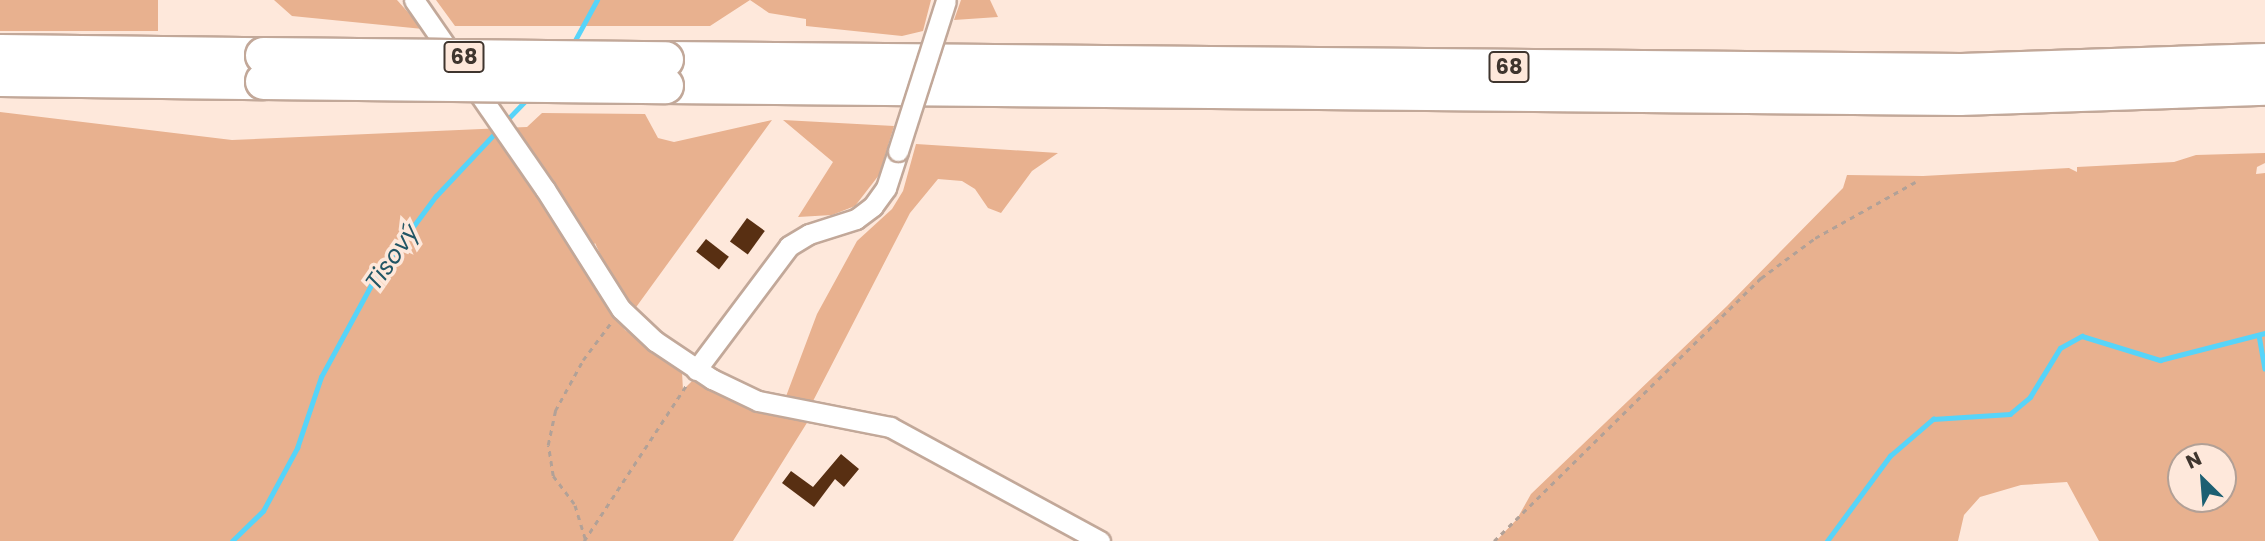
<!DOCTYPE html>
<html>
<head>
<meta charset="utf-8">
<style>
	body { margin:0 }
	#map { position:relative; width:2265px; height:541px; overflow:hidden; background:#fee8db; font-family:Poppins,sans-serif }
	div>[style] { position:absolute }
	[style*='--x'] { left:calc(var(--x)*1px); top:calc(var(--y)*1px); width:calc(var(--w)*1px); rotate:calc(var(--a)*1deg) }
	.green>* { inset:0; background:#e8b18f; transform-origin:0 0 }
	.stream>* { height:4.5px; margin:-2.25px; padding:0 2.25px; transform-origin:2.25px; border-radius:2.25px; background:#57d4f9 }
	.building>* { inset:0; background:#582f12; transform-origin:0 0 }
	.path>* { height:2.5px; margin-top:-1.25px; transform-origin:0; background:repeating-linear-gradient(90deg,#b2a197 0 5px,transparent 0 10px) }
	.roads { filter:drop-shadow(2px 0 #c2a899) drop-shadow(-2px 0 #c2a899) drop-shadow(0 2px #c2a899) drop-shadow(0 -2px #c2a899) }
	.street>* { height:19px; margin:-9.5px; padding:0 9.5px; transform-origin:9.5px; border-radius:9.5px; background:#fff }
	.highway>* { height:35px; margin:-17.5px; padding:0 17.5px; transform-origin:17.5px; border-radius:17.5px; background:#fff }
	.bridges { filter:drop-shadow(2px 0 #c2a899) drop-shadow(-2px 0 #c2a899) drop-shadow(0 2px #c2a899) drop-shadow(0 -2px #c2a899) }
	.street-bridge>* { height:19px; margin:-9.5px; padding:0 9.5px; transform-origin:9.5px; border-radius:9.5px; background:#fff }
	.highway-bridge>* { height:35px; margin:-17.5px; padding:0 17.5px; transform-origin:17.5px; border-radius:17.5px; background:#fff }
	span { translate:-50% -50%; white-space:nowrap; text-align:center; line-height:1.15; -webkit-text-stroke:7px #fee8db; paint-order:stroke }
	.shield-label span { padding:2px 5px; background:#fee8db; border:2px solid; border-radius:5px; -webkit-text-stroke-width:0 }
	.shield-label { font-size:21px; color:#3f352e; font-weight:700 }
	.water-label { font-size:24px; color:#225665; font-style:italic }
	.north { position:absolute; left:2167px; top:443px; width:70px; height:70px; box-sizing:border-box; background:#fee8db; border:2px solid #b2a096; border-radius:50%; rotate:335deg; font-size:19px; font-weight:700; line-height:28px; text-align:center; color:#3f352e }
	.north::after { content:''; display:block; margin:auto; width:24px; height:32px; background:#1c5f72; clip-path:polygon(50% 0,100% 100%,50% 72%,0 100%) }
</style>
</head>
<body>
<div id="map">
	<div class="green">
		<div style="left:0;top:0;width:158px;height:31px"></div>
		<div style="clip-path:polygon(274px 0,397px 0,423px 29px,292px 16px)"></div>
		<div style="clip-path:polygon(436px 0,931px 0,923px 31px,902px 36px,806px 26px,806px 19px,769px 13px,750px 0,710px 26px,455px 26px)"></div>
		<div style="clip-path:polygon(961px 0,990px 0,998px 17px,954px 20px)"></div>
		<div style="clip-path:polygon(0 112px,232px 140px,527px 127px,542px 113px,645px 114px,658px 138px,674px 142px,772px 120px,634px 310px,618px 292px,595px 243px,581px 266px,625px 330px,682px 372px,683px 390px,694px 379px,810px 418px,733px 541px,0 541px)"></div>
		<div style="clip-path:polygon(783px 120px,894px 126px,879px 175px,855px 206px,832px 215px,798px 217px,833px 162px)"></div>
		<div style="clip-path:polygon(916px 144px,1058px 153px,1032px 171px,1001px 213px,988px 208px,975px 189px,962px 181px,938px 179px,910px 213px,812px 403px,785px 399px,817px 314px,857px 241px,892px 209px,903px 191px)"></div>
		<div style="clip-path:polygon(evenodd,2265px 153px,2265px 163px,2257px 167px,2256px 174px,2265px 173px,2265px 541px,2099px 541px,2067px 482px,2021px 485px,1980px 497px,1964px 515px,1958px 541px,1496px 541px,1517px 519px,1531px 494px,1727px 306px,1843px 188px,1847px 175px,1923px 176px,2069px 168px,2077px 172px,2077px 167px,2174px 162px,2196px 155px,2265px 153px,2223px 457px,2223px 499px,2181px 499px,2181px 457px,2223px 457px)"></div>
	</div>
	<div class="stream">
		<div style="--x:573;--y:44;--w:50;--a:-61.4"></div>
		<div style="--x:504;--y:123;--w:33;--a:-46"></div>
		<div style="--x:2259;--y:335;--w:34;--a:80"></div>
		<div style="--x:232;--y:541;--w:43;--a:-44.1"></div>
		<div style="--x:263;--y:511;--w:72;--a:-61.6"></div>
		<div style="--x:297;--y:448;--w:75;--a:-71.3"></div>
		<div style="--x:321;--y:377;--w:113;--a:-61.4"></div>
		<div style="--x:375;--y:278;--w:102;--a:-53.4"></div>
		<div style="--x:436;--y:196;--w:91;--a:-46.8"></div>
		<div style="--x:1827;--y:541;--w:106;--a:-53.5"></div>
		<div style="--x:1890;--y:456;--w:57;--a:-40.7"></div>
		<div style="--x:1933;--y:419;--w:77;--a:-3.7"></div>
		<div style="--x:2010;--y:414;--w:26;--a:-40"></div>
		<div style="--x:2030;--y:397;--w:57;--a:-58.5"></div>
		<div style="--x:2060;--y:348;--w:25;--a:-29"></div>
		<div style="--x:2082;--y:336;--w:82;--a:17.1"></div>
		<div style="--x:2160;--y:360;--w:108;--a:-14.4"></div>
	</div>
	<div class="building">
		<div style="left:747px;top:218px;width:22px;height:29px;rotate:36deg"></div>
		<div style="left:706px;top:239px;width:29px;height:16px;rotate:38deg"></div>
		<div style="clip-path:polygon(841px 454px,859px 469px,844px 487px,835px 479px,814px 507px,782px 483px,791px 471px,813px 487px)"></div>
	</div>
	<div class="path">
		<div style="--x:585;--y:539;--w:37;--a:-107"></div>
		<div style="--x:574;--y:504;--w:35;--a:-127"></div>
		<div style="--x:553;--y:476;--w:31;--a:-99"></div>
		<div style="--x:548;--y:445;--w:35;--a:-78"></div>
		<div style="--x:555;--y:411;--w:58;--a:-61.2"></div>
		<div style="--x:583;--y:360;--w:45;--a:-53.1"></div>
		<div style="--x:584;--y:541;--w:186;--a:-56.7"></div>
		<div style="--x:1494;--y:541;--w:375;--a:-44.6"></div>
		<div style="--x:1761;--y:278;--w:67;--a:-36.5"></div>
		<div style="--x:1815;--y:238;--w:115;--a:-29.2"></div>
	</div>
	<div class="roads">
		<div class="street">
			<div style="--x:414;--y:0;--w:230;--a:55.3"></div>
			<div style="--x:545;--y:189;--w:142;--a:57.7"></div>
			<div style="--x:621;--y:309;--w:47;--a:43.3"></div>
			<div style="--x:655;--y:341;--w:69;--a:33.7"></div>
			<div style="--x:712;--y:379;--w:51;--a:25.6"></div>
			<div style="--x:758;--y:401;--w:135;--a:11.1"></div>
			<div style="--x:890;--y:427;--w:239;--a:28.5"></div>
			<div style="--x:696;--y:370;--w:155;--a:-53.1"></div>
			<div style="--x:789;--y:246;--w:23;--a:-31"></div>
			<div style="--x:809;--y:234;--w:49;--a:-17.7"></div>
			<div style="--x:856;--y:219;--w:21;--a:-37"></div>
			<div style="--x:873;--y:206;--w:22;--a:-54"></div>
			<div style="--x:886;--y:188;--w:39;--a:-72"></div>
		</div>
		<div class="highway">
			<div style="--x:0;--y:52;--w:263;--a:0.7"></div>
			<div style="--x:665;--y:59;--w:1296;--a:0.53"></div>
			<div style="--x:1961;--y:71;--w:304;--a:-1.9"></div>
			<div style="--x:0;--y:78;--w:263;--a:0.7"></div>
			<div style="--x:665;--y:85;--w:1294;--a:0.53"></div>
			<div style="--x:1959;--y:97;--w:306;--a:-1.9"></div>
		</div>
	</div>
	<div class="bridges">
		<div class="street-bridge">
			<div style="--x:898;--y:151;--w:157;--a:-72.3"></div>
		</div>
		<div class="highway-bridge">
			<div style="--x:263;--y:55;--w:402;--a:0.6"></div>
			<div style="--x:263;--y:81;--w:402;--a:0.6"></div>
		</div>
	</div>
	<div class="shield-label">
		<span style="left:464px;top:57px">68</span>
		<span style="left:1509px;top:67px">68</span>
	</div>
	<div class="water-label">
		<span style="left:392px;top:257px;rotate:-55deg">Tisový</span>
	</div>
	<div class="north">N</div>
</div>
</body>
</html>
